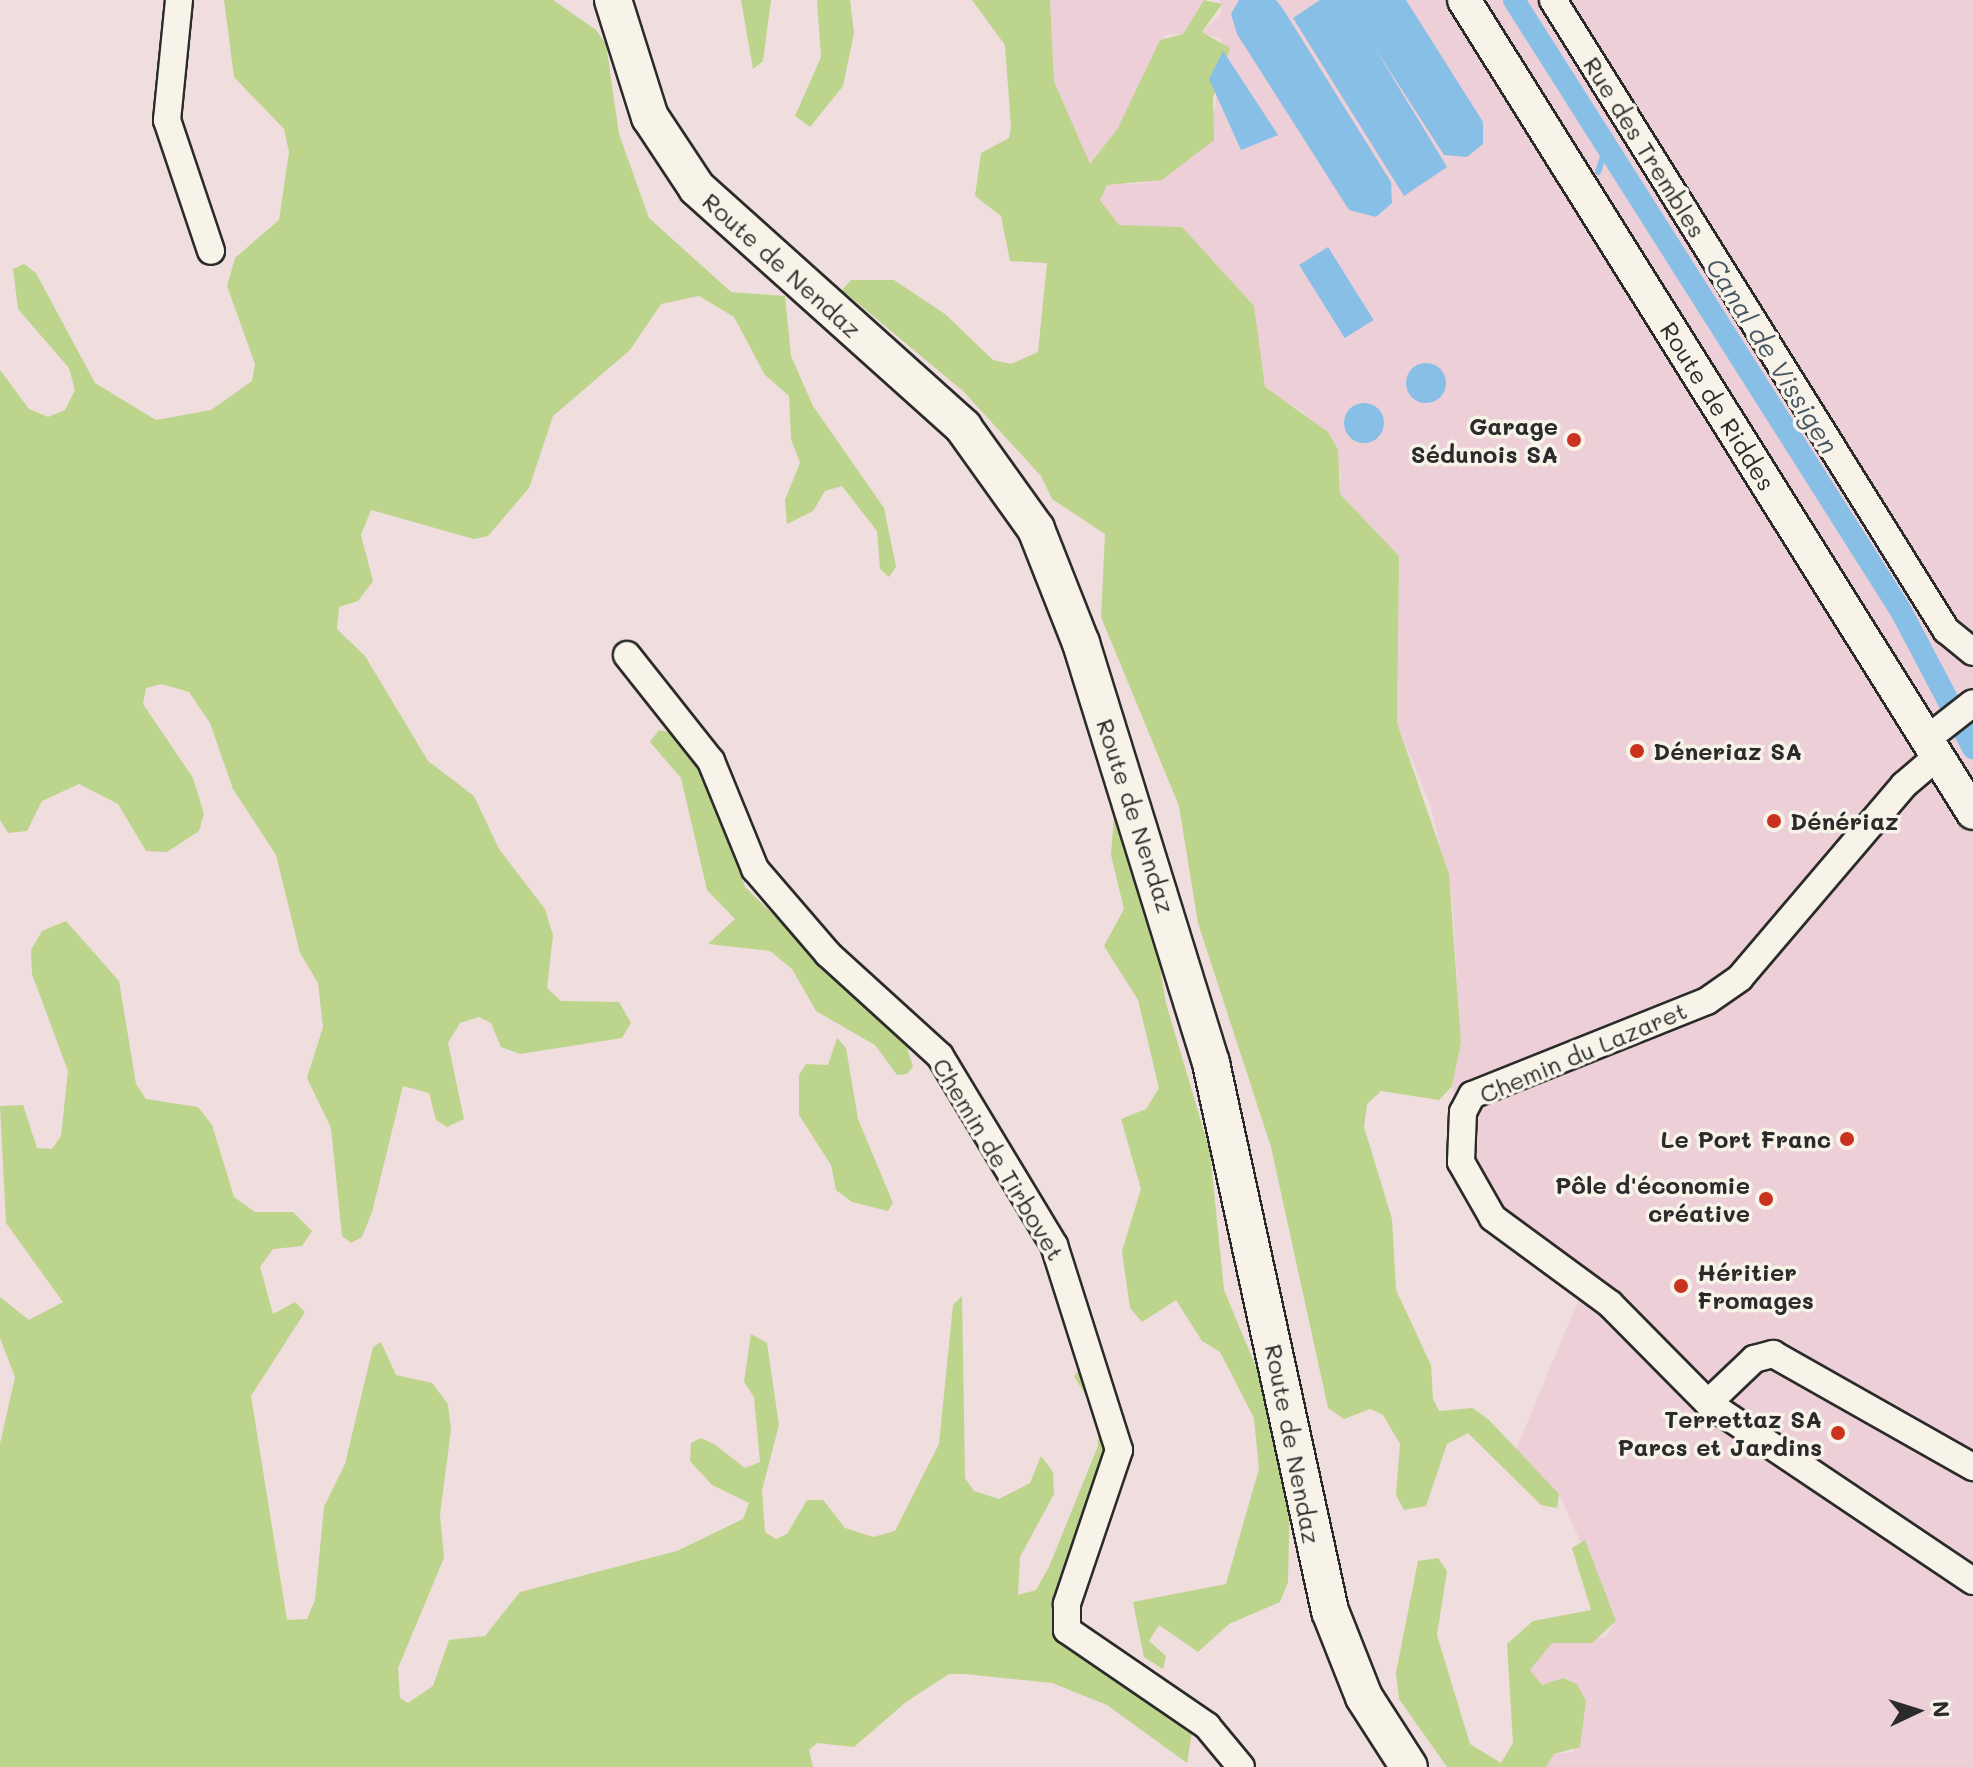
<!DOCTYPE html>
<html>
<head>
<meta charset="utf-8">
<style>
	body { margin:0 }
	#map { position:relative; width:1973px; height:1767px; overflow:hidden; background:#f0dede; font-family:Mali,sans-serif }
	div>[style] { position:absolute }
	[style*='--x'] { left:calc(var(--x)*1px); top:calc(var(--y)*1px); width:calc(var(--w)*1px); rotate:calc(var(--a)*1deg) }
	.built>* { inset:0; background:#eccfd7 }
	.green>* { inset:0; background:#bcd48b }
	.water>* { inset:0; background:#88bfe6; transform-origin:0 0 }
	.round { border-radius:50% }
	.stream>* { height:6px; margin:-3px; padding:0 3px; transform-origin:3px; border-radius:3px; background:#88bfe6 }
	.canal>* { height:22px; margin:-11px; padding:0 11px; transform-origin:11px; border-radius:11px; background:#88bfe6 }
	.roads { filter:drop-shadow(2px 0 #2b2b2b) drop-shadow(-2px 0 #2b2b2b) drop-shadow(0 2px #2b2b2b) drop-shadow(0 -2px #2b2b2b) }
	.minor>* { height:26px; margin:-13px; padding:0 13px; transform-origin:13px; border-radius:13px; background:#f7f3e8 }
	.tertiary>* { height:32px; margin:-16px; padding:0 16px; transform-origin:16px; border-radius:16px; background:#f7f3e8 }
	.secondary>* { height:36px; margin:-18px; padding:0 18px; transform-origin:18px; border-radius:18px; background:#f7f3e8 }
	.dots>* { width:22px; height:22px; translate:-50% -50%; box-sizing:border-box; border:4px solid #f7f3e8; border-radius:50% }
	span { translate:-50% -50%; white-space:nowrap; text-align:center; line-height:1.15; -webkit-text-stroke:7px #f7f3e8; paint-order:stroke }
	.street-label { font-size:24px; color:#2b2b2b }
	.poi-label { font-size:24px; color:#2b2b2b; font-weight:700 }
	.right { translate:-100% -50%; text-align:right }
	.left { translate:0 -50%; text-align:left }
	.water-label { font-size:26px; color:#475763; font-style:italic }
	.north { position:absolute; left:1877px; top:1671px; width:80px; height:80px; -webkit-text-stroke:6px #f7f3e8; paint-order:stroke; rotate:86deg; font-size:22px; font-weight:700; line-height:32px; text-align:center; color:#2b2b2b }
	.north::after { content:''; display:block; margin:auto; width:28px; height:36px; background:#2b2b2b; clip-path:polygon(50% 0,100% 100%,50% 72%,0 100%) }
</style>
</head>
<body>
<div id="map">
	<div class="built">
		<div style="clip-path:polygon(1050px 0,1204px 0,1183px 34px,1165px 35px,1118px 128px,1090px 164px,1054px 80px)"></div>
		<div style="clip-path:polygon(1219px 0,1973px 0,1973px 1767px,1546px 1767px,1554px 1754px,1573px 1752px,1563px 1678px,1542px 1685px,1530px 1670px,1552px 1643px,1606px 1637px,1616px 1621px,1559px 1494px,1515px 1452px,1580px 1296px,1483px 1216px,1452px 1086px,1461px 1043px,1452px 896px,1430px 804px,1397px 723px,1399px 556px,1340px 494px,1341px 472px,1305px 413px,1265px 388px,1253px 306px,1182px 228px,1119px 225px,1100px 199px,1107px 185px,1147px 183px,1215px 109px,1221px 39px,1202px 32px,1222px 13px)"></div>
	</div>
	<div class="green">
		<div style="clip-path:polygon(224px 0,553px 0,596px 30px,606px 44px,619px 134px,649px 218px,731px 292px,785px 296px,791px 356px,813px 406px,884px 508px,896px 567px,889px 577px,880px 569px,877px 531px,842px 486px,825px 491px,813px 511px,787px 524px,785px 500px,800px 463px,791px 439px,789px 396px,765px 375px,734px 317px,699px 296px,661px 304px,630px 350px,553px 416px,529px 488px,488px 536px,474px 539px,371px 510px,361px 535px,373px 581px,358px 601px,339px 607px,337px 629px,365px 656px,428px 761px,474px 796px,499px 849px,545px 909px,553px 935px,547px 988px,561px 1001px,619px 1002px,631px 1023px,622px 1038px,520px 1054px,501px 1047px,491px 1023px,479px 1017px,460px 1023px,448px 1043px,464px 1119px,447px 1127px,436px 1120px,429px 1093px,403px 1086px,372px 1212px,362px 1237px,351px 1243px,342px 1236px,331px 1128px,307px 1078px,323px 1027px,318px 983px,300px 953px,276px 855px,233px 789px,210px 723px,189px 692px,162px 684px,146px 688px,143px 704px,193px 778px,204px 814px,199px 831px,167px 852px,146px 851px,118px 804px,79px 784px,42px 801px,27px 831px,8px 833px,0 820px,0 370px,29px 409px,48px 417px,65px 410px,75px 390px,69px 368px,18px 309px,13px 269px,24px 264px,36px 273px,95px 383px,156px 420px,211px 410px,252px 381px,255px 364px,227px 286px,235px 258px,279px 220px,289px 152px,284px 129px,234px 77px)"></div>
		<div style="clip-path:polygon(741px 0,771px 0,763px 61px,753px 69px)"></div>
		<div style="clip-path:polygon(817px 0,850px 0,854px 33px,843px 86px,810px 127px,795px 116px,821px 57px)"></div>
		<div style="clip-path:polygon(972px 0,1050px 0,1054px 81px,1090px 164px,1118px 128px,1160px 40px,1183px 34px,1204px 0,1222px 4px,1202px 32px,1230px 48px,1213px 98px,1214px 140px,1162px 180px,1107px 185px,1100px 200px,1119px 225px,1182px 227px,1254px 306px,1265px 387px,1328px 432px,1338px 450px,1340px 494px,1399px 556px,1397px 723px,1449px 874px,1461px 1043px,1452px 1086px,1439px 1100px,1381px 1091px,1367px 1104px,1364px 1127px,1392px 1219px,1396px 1290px,1431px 1365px,1433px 1399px,1439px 1411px,1473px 1408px,1489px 1420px,1559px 1494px,1557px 1508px,1541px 1505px,1468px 1433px,1447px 1444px,1426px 1506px,1404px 1510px,1396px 1495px,1400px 1444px,1383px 1415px,1370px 1409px,1344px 1419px,1328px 1408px,1271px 1147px,1198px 923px,1179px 806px,1101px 617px,1105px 534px,1052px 499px,1041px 476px,964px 392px,842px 290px,851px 280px,894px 280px,945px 314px,993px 360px,1011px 364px,1038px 352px,1047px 263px,1010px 261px,1001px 216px,975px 196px,981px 153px,1009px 138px,1011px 127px,1005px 45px)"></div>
		<div style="clip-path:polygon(659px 730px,672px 733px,705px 770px,745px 887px,906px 1044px,913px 1067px,907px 1074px,897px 1075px,875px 1045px,816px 1011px,792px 969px,770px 951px,708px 944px,735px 919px,707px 890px,681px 778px,650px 742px)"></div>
		<div style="clip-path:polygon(1114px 815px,1154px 933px,1166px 1003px,1210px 1152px,1224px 1290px,1269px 1398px,1290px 1498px,1288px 1582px,1280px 1602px,1229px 1624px,1198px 1652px,1159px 1625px,1149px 1641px,1166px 1656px,1163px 1669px,1144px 1657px,1133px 1602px,1226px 1584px,1259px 1469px,1254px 1418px,1220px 1352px,1202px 1341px,1176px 1300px,1142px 1322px,1130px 1308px,1122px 1251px,1141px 1189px,1121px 1119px,1146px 1109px,1159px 1088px,1138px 1000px,1104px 946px,1124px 909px,1111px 855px)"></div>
		<div style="clip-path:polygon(66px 921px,119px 981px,136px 1084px,146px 1099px,198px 1107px,212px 1125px,234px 1197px,255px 1212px,293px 1212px,312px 1231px,302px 1246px,273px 1249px,260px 1267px,273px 1314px,295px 1302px,305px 1312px,251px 1396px,287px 1620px,307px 1619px,315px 1600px,324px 1507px,345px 1464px,373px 1347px,381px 1342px,396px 1375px,432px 1383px,448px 1404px,451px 1430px,440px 1514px,444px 1558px,398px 1668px,400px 1698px,408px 1703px,433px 1686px,449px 1640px,485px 1636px,520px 1592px,677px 1551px,743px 1519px,749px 1503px,712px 1485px,690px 1461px,691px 1443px,701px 1438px,714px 1444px,745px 1468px,760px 1462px,754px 1397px,744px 1382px,751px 1334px,767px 1343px,779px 1425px,762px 1490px,765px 1532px,776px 1539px,787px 1534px,807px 1500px,823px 1500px,845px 1528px,873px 1537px,895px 1531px,939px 1444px,953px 1305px,962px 1296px,965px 1478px,974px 1491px,999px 1499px,1030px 1483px,1041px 1456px,1053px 1472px,1054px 1494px,1020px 1557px,1018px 1595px,1036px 1590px,1049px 1567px,1098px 1446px,1098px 1416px,1074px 1376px,1080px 1370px,1113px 1435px,1055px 1615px,1183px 1716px,1192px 1732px,1187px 1763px,1107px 1705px,1052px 1683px,964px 1674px,949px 1674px,906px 1702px,854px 1747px,817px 1743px,809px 1750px,813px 1767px,0 1767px,0 1444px,15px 1377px,0 1338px,0 1297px,29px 1320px,63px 1302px,6px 1223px,0 1106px,23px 1105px,37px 1148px,52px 1149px,61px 1136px,68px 1071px,32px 974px,31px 950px,42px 931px)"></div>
		<div style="clip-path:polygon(837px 1038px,846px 1048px,858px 1119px,893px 1203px,888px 1211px,852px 1202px,836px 1190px,831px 1165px,799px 1115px,799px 1075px,806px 1064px,828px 1065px)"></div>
		<div style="clip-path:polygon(1585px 1540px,1616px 1621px,1592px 1643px,1552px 1643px,1530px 1670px,1542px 1685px,1563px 1678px,1577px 1684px,1586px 1701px,1580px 1747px,1554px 1754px,1546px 1767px,1447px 1767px,1399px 1699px,1396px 1673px,1418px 1561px,1438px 1558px,1447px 1571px,1437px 1635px,1470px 1744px,1501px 1763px,1513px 1743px,1507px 1644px,1533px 1621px,1591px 1610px,1572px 1548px)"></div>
	</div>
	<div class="water">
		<div style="clip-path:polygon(1239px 0,1276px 0,1283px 9px,1391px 182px,1392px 203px,1376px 217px,1349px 210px,1237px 34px,1231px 14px)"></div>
		<div style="clip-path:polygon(1320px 0,1406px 0,1483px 122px,1483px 144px,1467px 157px,1444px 155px,1373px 45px,1447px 167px,1404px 196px,1293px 18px)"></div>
		<div style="clip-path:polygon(1223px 51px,1278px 135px,1241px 150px,1209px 79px)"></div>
		<div style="left:1328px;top:247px;width:86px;height:34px;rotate:58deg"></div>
		<div class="round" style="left:1406px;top:363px;width:40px;height:40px"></div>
		<div class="round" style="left:1344px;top:403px;width:40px;height:40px"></div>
	</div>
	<div class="stream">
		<div style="--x:1598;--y:172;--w:28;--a:-72"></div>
	</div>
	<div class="canal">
		<div style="--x:1514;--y:0;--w:723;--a:57.65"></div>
		<div style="--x:1901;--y:611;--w:155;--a:62.3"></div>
	</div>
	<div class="roads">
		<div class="minor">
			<div style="--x:179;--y:0;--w:121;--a:95.7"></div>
			<div style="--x:167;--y:120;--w:138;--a:71.4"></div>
			<div style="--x:1553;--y:0;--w:743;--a:58.04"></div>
			<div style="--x:1946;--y:630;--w:35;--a:39"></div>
			<div style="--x:627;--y:655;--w:135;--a:51.6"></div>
			<div style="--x:711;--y:761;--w:117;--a:67.8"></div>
			<div style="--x:755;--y:869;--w:112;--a:49.3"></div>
			<div style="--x:828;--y:954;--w:151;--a:42.3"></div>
			<div style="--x:940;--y:1056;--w:221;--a:58.9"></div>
			<div style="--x:1054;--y:1245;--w:215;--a:72.4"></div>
			<div style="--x:1119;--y:1450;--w:163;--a:108.7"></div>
			<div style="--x:1067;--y:1604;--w:26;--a:90"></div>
			<div style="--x:1067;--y:1630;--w:170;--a:34.4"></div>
			<div style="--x:1207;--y:1726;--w:53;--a:50.3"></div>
			<div style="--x:1927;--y:739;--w:58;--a:-38"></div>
			<div style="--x:1938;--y:756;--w:45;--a:139.5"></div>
			<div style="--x:1904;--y:785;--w:253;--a:130.4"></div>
			<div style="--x:1740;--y:978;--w:40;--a:145.1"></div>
			<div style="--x:1707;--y:1001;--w:253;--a:158.2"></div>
			<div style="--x:1472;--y:1095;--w:19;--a:118"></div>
			<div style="--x:1463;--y:1112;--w:50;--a:92.3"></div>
			<div style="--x:1461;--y:1162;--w:64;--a:60.3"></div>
			<div style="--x:1493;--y:1218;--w:145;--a:36.3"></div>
			<div style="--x:1610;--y:1304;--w:139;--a:45.3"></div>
			<div style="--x:1708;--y:1403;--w:319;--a:33.9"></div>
			<div style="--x:1708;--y:1403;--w:64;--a:-43.7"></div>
			<div style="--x:1754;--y:1359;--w:20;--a:-15"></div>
			<div style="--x:1773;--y:1354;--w:230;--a:29.5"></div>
		</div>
		<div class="tertiary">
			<div style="--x:1464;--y:0;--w:959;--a:57.95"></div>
		</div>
		<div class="secondary">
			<div style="--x:613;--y:0;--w:123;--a:72.5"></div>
			<div style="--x:650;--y:117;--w:85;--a:56.5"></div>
			<div style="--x:697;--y:188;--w:358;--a:41.9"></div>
			<div style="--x:963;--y:427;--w:125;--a:54.4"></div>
			<div style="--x:1036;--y:529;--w:123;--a:68.5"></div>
			<div style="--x:1081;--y:643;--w:440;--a:72.8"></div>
			<div style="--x:1211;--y:1063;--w:561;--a:77.75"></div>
			<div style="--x:1330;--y:1611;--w:92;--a:68.4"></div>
			<div style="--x:1364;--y:1697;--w:83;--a:57.3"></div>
		</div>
	</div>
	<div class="dots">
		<div style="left:1574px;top:440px;background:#c8321e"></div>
		<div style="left:1637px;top:751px;background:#c8321e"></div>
		<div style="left:1774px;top:821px;background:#c8321e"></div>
		<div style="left:1847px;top:1139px;background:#c8321e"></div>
		<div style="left:1766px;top:1199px;background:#c8321e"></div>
		<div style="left:1681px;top:1286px;background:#c8321e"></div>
		<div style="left:1838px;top:1433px;background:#c8321e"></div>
	</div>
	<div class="street-label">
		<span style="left:1645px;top:147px;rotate:58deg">Rue des Trembles</span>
		<span style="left:782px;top:265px;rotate:42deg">Route de Nendaz</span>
		<span style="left:1718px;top:406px;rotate:58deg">Route de Riddes</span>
		<span style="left:1136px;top:816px;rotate:72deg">Route de Nendaz</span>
		<span style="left:1583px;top:1052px;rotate:-23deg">Chemin du Lazaret</span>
		<span style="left:999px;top:1159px;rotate:59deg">Chemin de Tirbovet</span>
		<span style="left:1293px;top:1444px;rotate:79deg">Route de Nendaz</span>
	</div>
	<div class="poi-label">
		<span class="right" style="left:1558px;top:440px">Garage<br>Sédunois SA</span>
		<span class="left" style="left:1653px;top:751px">Déneriaz SA</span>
		<span class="left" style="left:1790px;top:821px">Dénériaz</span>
		<span class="right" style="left:1831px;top:1139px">Le Port Franc</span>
		<span class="right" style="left:1750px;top:1199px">Pôle d'économie<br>créative</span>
		<span class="left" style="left:1697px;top:1286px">Héritier<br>Fromages</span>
		<span class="right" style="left:1822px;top:1433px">Terrettaz SA<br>Parcs et Jardins</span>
	</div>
	<div class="water-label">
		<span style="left:1772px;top:356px;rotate:58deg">Canal de Vissigen</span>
	</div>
	<div class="north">N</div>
</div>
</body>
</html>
